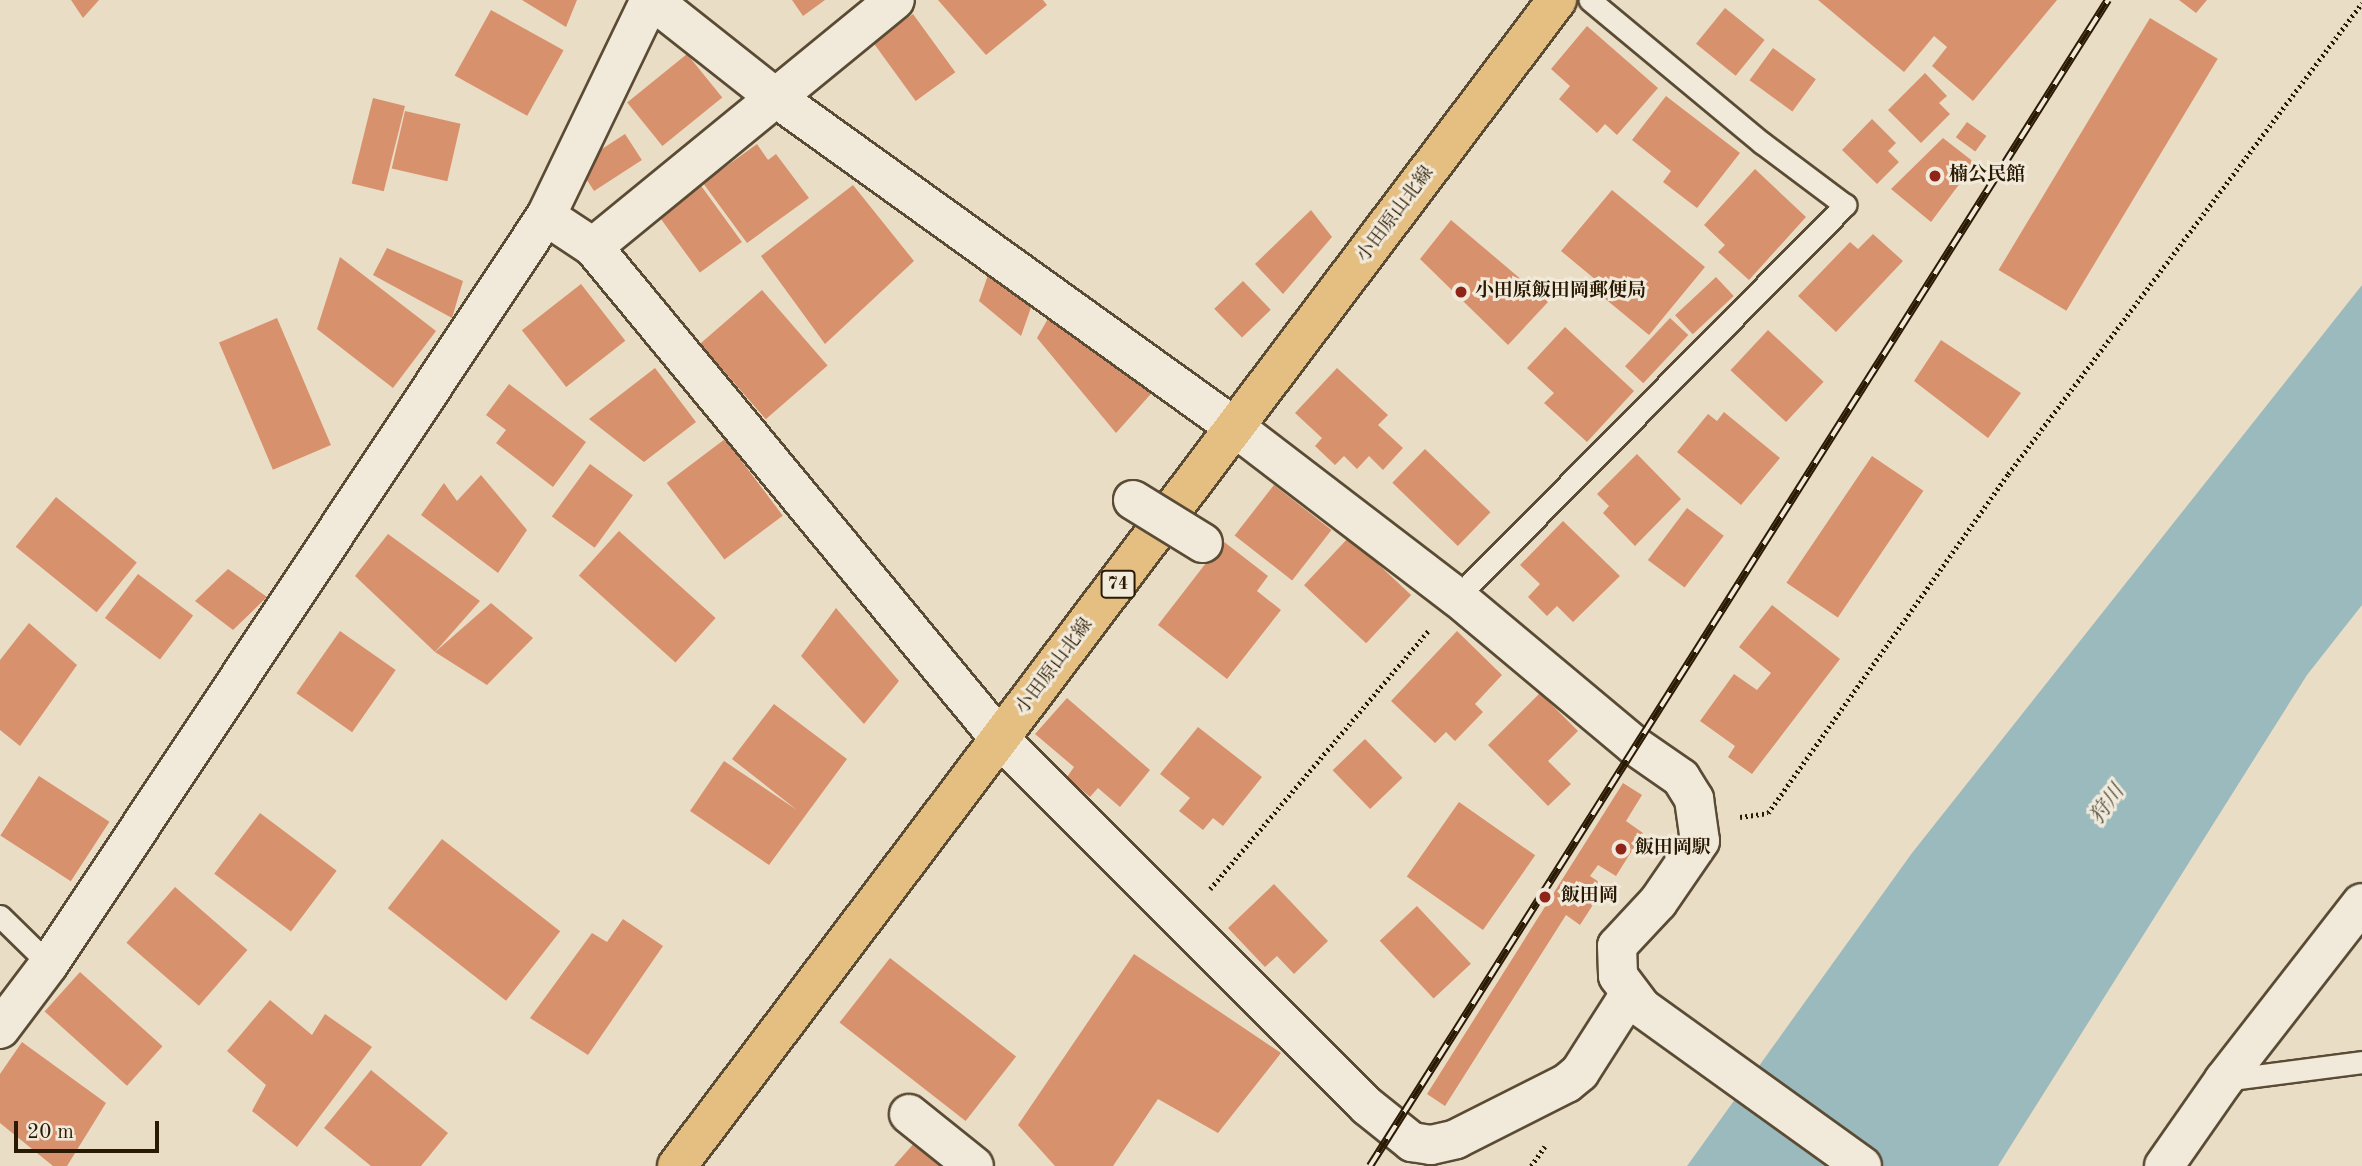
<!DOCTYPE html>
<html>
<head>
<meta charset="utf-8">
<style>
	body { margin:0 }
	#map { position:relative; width:2362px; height:1166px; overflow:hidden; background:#eaddc5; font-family:"Old Standard TT","Noto Serif JP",serif }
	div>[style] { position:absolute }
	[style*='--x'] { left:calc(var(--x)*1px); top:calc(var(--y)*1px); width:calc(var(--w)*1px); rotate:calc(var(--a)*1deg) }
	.water>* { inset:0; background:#9bbabe }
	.building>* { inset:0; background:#d8916d; transform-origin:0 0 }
	.path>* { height:4.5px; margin-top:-2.25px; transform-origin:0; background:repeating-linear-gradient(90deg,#2a1a03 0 2px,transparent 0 5.5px) }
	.roads { filter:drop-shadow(2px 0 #5a4b34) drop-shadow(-2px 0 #5a4b34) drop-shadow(0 2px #5a4b34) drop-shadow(0 -2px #5a4b34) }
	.lane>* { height:21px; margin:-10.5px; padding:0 10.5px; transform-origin:10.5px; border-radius:10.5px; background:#f1e9d9 }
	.street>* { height:38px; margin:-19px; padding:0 19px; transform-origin:19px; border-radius:19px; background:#f1e9d9 }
	.secondary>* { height:38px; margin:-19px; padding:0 19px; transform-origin:19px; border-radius:19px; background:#f1e9d9 }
	.primary>* { height:38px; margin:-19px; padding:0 19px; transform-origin:19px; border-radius:19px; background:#e5be82 }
	.rail>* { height:8px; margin-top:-4px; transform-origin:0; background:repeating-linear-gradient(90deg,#f1e9d9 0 16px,#2a1a03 0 32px); box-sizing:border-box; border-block:2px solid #2a1a03 }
	.bridges { filter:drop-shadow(2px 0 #5a4b34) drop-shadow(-2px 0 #5a4b34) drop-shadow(0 2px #5a4b34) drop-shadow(0 -2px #5a4b34) }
	.street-bridge>* { height:38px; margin:-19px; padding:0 19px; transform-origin:19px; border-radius:19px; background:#f1e9d9 }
	.dots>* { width:19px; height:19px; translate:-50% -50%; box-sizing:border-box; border:4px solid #f1e9d9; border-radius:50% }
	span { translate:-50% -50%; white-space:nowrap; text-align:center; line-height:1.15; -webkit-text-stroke:6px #f1e9d9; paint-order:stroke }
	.shield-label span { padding:2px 5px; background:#f1e9d9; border:2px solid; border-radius:5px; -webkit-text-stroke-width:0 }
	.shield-label { font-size:18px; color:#2a1a03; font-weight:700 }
	.poi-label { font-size:19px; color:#2a1a03; font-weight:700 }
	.left { translate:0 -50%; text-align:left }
	.street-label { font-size:19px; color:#2a1a03 }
	.water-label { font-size:21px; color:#525244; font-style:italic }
	.scale { position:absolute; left:14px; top:1121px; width:145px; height:32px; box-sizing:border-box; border:4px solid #2a1a03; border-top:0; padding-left:9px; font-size:21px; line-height:24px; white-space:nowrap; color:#2a1a03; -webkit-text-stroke:5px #f1e9d9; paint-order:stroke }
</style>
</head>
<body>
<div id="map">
	<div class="water">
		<div style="clip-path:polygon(2362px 285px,2362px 605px,2307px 675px,1998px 1166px,1687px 1166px,1912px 853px)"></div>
	</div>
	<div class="building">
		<div style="clip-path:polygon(71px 0,99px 0,83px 18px)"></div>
		<div style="clip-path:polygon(522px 0,577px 0,566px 27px)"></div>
		<div style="clip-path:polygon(792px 0,825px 0,803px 16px)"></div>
		<div style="clip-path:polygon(938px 0,1043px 0,1047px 5px,986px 55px)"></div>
		<div style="clip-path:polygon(1818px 0,2057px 0,1973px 101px,1932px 66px,1947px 47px,1934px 36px,1904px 72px)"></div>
		<div style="clip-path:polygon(2179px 0,2207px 0,2196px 13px)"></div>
		<div style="left:1725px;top:8px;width:51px;height:46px;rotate:39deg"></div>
		<div style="left:491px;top:10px;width:83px;height:75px;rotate:29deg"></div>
		<div style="left:913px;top:14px;width:72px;height:49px;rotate:54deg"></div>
		<div style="left:2150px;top:18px;width:79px;height:294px;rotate:31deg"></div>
		<div style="clip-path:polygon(1587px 26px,1658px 88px,1617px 135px,1605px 124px,1597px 133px,1559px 99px,1570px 86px,1551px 69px)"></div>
		<div style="left:1773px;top:48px;width:53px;height:40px;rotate:36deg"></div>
		<div style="left:687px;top:54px;width:56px;height:77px;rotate:51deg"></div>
		<div style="clip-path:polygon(1925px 73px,1947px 96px,1939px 103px,1950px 114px,1921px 143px,1888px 110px)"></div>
		<div style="clip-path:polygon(1666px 96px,1740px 153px,1697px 208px,1663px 182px,1671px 171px,1632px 140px)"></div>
		<div style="left:373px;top:98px;width:33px;height:88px;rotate:14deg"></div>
		<div style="left:405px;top:111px;width:57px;height:59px;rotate:13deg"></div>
		<div style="clip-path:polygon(1872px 119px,1896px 143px,1888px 151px,1899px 162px,1877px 184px,1842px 150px)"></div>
		<div style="left:1967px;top:122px;width:24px;height:19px;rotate:36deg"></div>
		<div style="left:625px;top:134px;width:31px;height:57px;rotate:57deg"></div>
		<div style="clip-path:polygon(1943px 138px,1975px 163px,1931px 222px,1891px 189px)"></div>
		<div style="clip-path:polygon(757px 144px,768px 160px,776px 154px,809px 198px,747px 243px,703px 183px)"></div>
		<div style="clip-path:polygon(1755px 169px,1806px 217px,1749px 280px,1718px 252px,1725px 245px,1704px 225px)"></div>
		<div style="left:699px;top:183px;width:73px;height:52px;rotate:54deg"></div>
		<div style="clip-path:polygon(853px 185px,914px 261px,825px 344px,761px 256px)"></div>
		<div style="clip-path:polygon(1612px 190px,1705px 267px,1649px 335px,1603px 297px,1608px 290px,1561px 251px)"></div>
		<div style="clip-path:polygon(1311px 210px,1332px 237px,1283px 294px,1255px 264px)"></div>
		<div style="clip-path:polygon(1451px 220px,1548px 302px,1508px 345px,1420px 259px)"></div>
		<div style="clip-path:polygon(1873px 234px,1903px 261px,1836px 332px,1798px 296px,1850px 242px,1858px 249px)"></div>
		<div style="clip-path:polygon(387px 248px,463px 281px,452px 318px,373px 275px)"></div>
		<div style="clip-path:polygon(340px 257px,436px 331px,393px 388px,317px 329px)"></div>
		<div style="clip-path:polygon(988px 275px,1034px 299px,1021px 336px,979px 301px)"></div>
		<div style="left:1716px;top:277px;width:26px;height:56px;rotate:47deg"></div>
		<div style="left:1243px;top:281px;width:40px;height:40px;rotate:46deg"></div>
		<div style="left:581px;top:284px;width:72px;height:75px;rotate:52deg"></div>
		<div style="left:762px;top:290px;width:100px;height:82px;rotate:49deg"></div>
		<div style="clip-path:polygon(1054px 308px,1157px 387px,1116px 433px,1037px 338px)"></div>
		<div style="left:277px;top:318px;width:138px;height:63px;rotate:67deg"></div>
		<div style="left:1670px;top:318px;width:25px;height:66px;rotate:43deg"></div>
		<div style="clip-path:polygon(1565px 327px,1634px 391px,1587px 442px,1544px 403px,1554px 393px,1527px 368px)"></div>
		<div style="left:1768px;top:330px;width:76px;height:55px;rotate:43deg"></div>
		<div style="clip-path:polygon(1941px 340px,2021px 393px,1988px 438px,1914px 381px)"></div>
		<div style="clip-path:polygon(655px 368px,696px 422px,644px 462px,589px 419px)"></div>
		<div style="clip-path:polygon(1337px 368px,1388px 415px,1378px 425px,1403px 448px,1383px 470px,1369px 456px,1357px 469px,1344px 456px,1335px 465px,1315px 446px,1322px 438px,1295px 413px)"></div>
		<div style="clip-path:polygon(509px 384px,586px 442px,553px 487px,496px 443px,506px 430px,486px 415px)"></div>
		<div style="clip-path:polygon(1724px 412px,1780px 458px,1741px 505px,1677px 452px,1708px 414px,1717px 421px)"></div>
		<div style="left:725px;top:439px;width:96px;height:73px;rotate:53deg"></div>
		<div style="left:1425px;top:449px;width:91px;height:47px;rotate:44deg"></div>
		<div style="clip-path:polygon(1637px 454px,1681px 499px,1635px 546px,1603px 513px,1609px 506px,1597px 494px)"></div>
		<div style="left:1872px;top:456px;width:62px;height:153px;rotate:34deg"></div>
		<div style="left:590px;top:464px;width:53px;height:65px;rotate:36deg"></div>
		<div style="clip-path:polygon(481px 475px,527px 530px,498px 573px,421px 515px,444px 483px,457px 501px)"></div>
		<div style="left:1274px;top:485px;width:73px;height:64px;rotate:38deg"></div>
		<div style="left:56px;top:497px;width:104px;height:64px;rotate:39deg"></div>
		<div style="left:1687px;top:508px;width:46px;height:65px;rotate:37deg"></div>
		<div style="clip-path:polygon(1563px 521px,1620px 576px,1573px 622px,1557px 606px,1547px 616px,1528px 597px,1540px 584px,1520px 565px)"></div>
		<div style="left:619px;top:531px;width:130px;height:60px;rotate:42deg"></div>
		<div style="clip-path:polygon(388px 534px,480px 601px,435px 652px,355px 576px)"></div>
		<div style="left:1349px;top:537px;width:85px;height:66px;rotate:43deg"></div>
		<div style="clip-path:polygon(1223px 541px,1268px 576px,1257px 591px,1281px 610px,1227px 679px,1158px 625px)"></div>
		<div style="clip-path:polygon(228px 569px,267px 597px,233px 630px,195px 601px)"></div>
		<div style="left:138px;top:574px;width:69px;height:55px;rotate:37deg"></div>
		<div style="clip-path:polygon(491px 603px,533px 638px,487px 685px,435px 652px)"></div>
		<div style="clip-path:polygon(1772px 605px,1840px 659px,1752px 774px,1728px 757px,1735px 746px,1700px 721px,1734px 674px,1757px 690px,1771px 673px,1739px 647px)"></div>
		<div style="clip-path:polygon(836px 608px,899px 681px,864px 724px,801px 656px)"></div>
		<div style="clip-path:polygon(29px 623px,77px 665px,20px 746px,0 730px,0 660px)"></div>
		<div style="left:340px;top:631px;width:68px;height:76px;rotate:35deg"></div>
		<div style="clip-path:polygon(1457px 631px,1502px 675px,1475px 704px,1483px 712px,1455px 741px,1446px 732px,1435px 743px,1391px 701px)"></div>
		<div style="clip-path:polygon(1540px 693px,1578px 731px,1548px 761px,1571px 784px,1548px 806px,1488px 745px)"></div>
		<div style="clip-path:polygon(1067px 698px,1150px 770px,1120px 807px,1098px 788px,1090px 797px,1067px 777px,1074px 767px,1035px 734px)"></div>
		<div style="clip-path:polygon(774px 704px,847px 759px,769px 865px,690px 811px,724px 761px,797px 810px,732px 759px)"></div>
		<div style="clip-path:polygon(1198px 727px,1262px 777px,1223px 826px,1213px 818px,1203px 830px,1179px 811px,1190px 798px,1160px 774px)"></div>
		<div style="left:1365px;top:739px;width:54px;height:45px;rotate:46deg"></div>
		<div style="left:39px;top:776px;width:84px;height:71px;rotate:33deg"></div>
		<div style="clip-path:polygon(1623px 783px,1642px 795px,1626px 821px,1643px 833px,1616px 876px,1598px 865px,1590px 876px,1605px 886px,1580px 925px,1566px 915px,1445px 1106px,1427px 1094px)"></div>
		<div style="left:1459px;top:802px;width:93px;height:91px;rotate:35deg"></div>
		<div style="left:260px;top:813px;width:96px;height:76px;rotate:37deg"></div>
		<div style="left:442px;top:839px;width:150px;height:88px;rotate:38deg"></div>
		<div style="clip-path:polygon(1274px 884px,1328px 941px,1294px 974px,1277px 956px,1265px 967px,1228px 928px)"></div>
		<div style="left:175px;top:887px;width:96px;height:74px;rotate:41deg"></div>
		<div style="left:1417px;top:906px;width:79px;height:51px;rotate:47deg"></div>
		<div style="clip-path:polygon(623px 919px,663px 946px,588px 1055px,530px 1018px,592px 933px,607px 942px)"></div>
		<div style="clip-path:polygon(1134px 954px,1281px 1053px,1218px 1133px,1158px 1099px,1113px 1166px,1055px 1166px,1018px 1125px)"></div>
		<div style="left:890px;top:958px;width:160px;height:82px;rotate:38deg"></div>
		<div style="left:80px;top:972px;width:111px;height:53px;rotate:42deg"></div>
		<div style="clip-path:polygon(270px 1000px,312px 1035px,325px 1014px,372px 1047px,297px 1147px,252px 1111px,266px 1085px,227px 1051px)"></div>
		<div style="clip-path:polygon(22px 1042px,106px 1103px,67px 1166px,53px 1166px,0 1123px,0 1074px)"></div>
		<div style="clip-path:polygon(371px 1070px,448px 1133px,421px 1166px,371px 1166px,324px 1128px)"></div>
		<div style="clip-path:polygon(916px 1141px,946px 1166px,894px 1166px)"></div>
	</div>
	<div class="path">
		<div style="--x:1740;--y:817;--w:28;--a:-8"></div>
		<div style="--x:1768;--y:813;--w:415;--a:-54.7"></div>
		<div style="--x:2008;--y:474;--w:589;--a:-53.07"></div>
		<div style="--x:1210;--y:889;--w:338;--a:-49.8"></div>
		<div style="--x:1531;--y:1166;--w:24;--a:-55"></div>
	</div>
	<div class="roads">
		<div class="lane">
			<div style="--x:1457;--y:597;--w:552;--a:-45.29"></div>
			<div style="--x:1845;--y:205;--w:104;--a:-143.2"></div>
			<div style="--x:1762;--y:143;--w:224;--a:-140.3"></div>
			<div style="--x:0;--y:916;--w:69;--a:44.4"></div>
			<div style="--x:2224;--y:1080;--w:139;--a:-7.4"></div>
		</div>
		<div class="street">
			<div style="--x:546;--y:216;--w:56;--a:33.4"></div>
			<div style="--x:593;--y:247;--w:390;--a:-39.3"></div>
			<div style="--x:593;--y:247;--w:639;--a:50.4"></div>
			<div style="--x:1000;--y:739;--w:519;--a:45"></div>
			<div style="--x:1367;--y:1106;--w:58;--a:38.7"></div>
			<div style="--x:1412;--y:1142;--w:19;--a:9"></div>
			<div style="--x:1431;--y:1145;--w:26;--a:-13"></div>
			<div style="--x:1456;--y:1139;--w:124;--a:-26.8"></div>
			<div style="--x:1567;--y:1083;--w:17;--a:-40"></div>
			<div style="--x:1580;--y:1072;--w:91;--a:-57.5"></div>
			<div style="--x:0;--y:1029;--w:81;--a:-53"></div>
			<div style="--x:49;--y:964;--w:898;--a:-56.4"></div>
			<div style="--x:546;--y:216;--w:240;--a:-64.3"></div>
			<div style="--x:909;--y:1114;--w:83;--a:38.7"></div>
			<div style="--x:2164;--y:1166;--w:105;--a:-55.1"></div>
			<div style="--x:2224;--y:1080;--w:224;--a:-52.1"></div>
		</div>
		<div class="secondary">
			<div style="--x:652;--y:0;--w:157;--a:38.3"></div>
			<div style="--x:775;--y:97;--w:569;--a:35.7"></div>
			<div style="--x:1237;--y:429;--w:277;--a:37.4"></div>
			<div style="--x:1457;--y:597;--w:232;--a:39.9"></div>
			<div style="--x:1635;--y:746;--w:56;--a:34.8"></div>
			<div style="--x:1681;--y:778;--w:25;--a:58"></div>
			<div style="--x:1694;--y:799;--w:42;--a:81.9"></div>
			<div style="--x:1700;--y:841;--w:74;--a:124.5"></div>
			<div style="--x:1658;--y:902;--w:60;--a:133"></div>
			<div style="--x:1617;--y:946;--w:30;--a:88"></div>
			<div style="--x:1618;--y:976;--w:39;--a:53"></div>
			<div style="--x:1641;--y:1007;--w:272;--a:35.7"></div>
		</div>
		<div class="primary">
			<div style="--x:677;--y:1166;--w:1461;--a:-52.96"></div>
		</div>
	</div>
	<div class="rail">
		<div style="--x:1370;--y:1166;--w:1380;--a:-57.67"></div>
	</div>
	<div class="bridges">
		<div class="street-bridge">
			<div style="--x:1133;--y:500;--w:82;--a:31.6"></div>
		</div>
	</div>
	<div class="dots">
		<div style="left:1935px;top:176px;background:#8f2418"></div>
		<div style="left:1461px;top:292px;background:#8f2418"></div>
		<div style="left:1621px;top:849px;background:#8f2418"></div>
		<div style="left:1545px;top:897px;background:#8f2418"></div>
	</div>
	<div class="shield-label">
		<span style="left:1118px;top:584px">74</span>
	</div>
	<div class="poi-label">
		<span class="left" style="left:1949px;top:176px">楠公民館</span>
		<span class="left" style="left:1475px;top:292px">小田原飯田岡郵便局</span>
		<span class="left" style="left:1635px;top:849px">飯田岡駅</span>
		<span class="left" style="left:1561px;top:897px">飯田岡</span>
	</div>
	<div class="street-label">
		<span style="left:1396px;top:215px;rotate:-53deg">小田原山北線</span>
		<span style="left:1055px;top:667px;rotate:-53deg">小田原山北線</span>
	</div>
	<div class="water-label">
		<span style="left:2108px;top:805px;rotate:-54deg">狩川</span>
	</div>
	<div class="scale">20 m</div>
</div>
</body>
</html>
